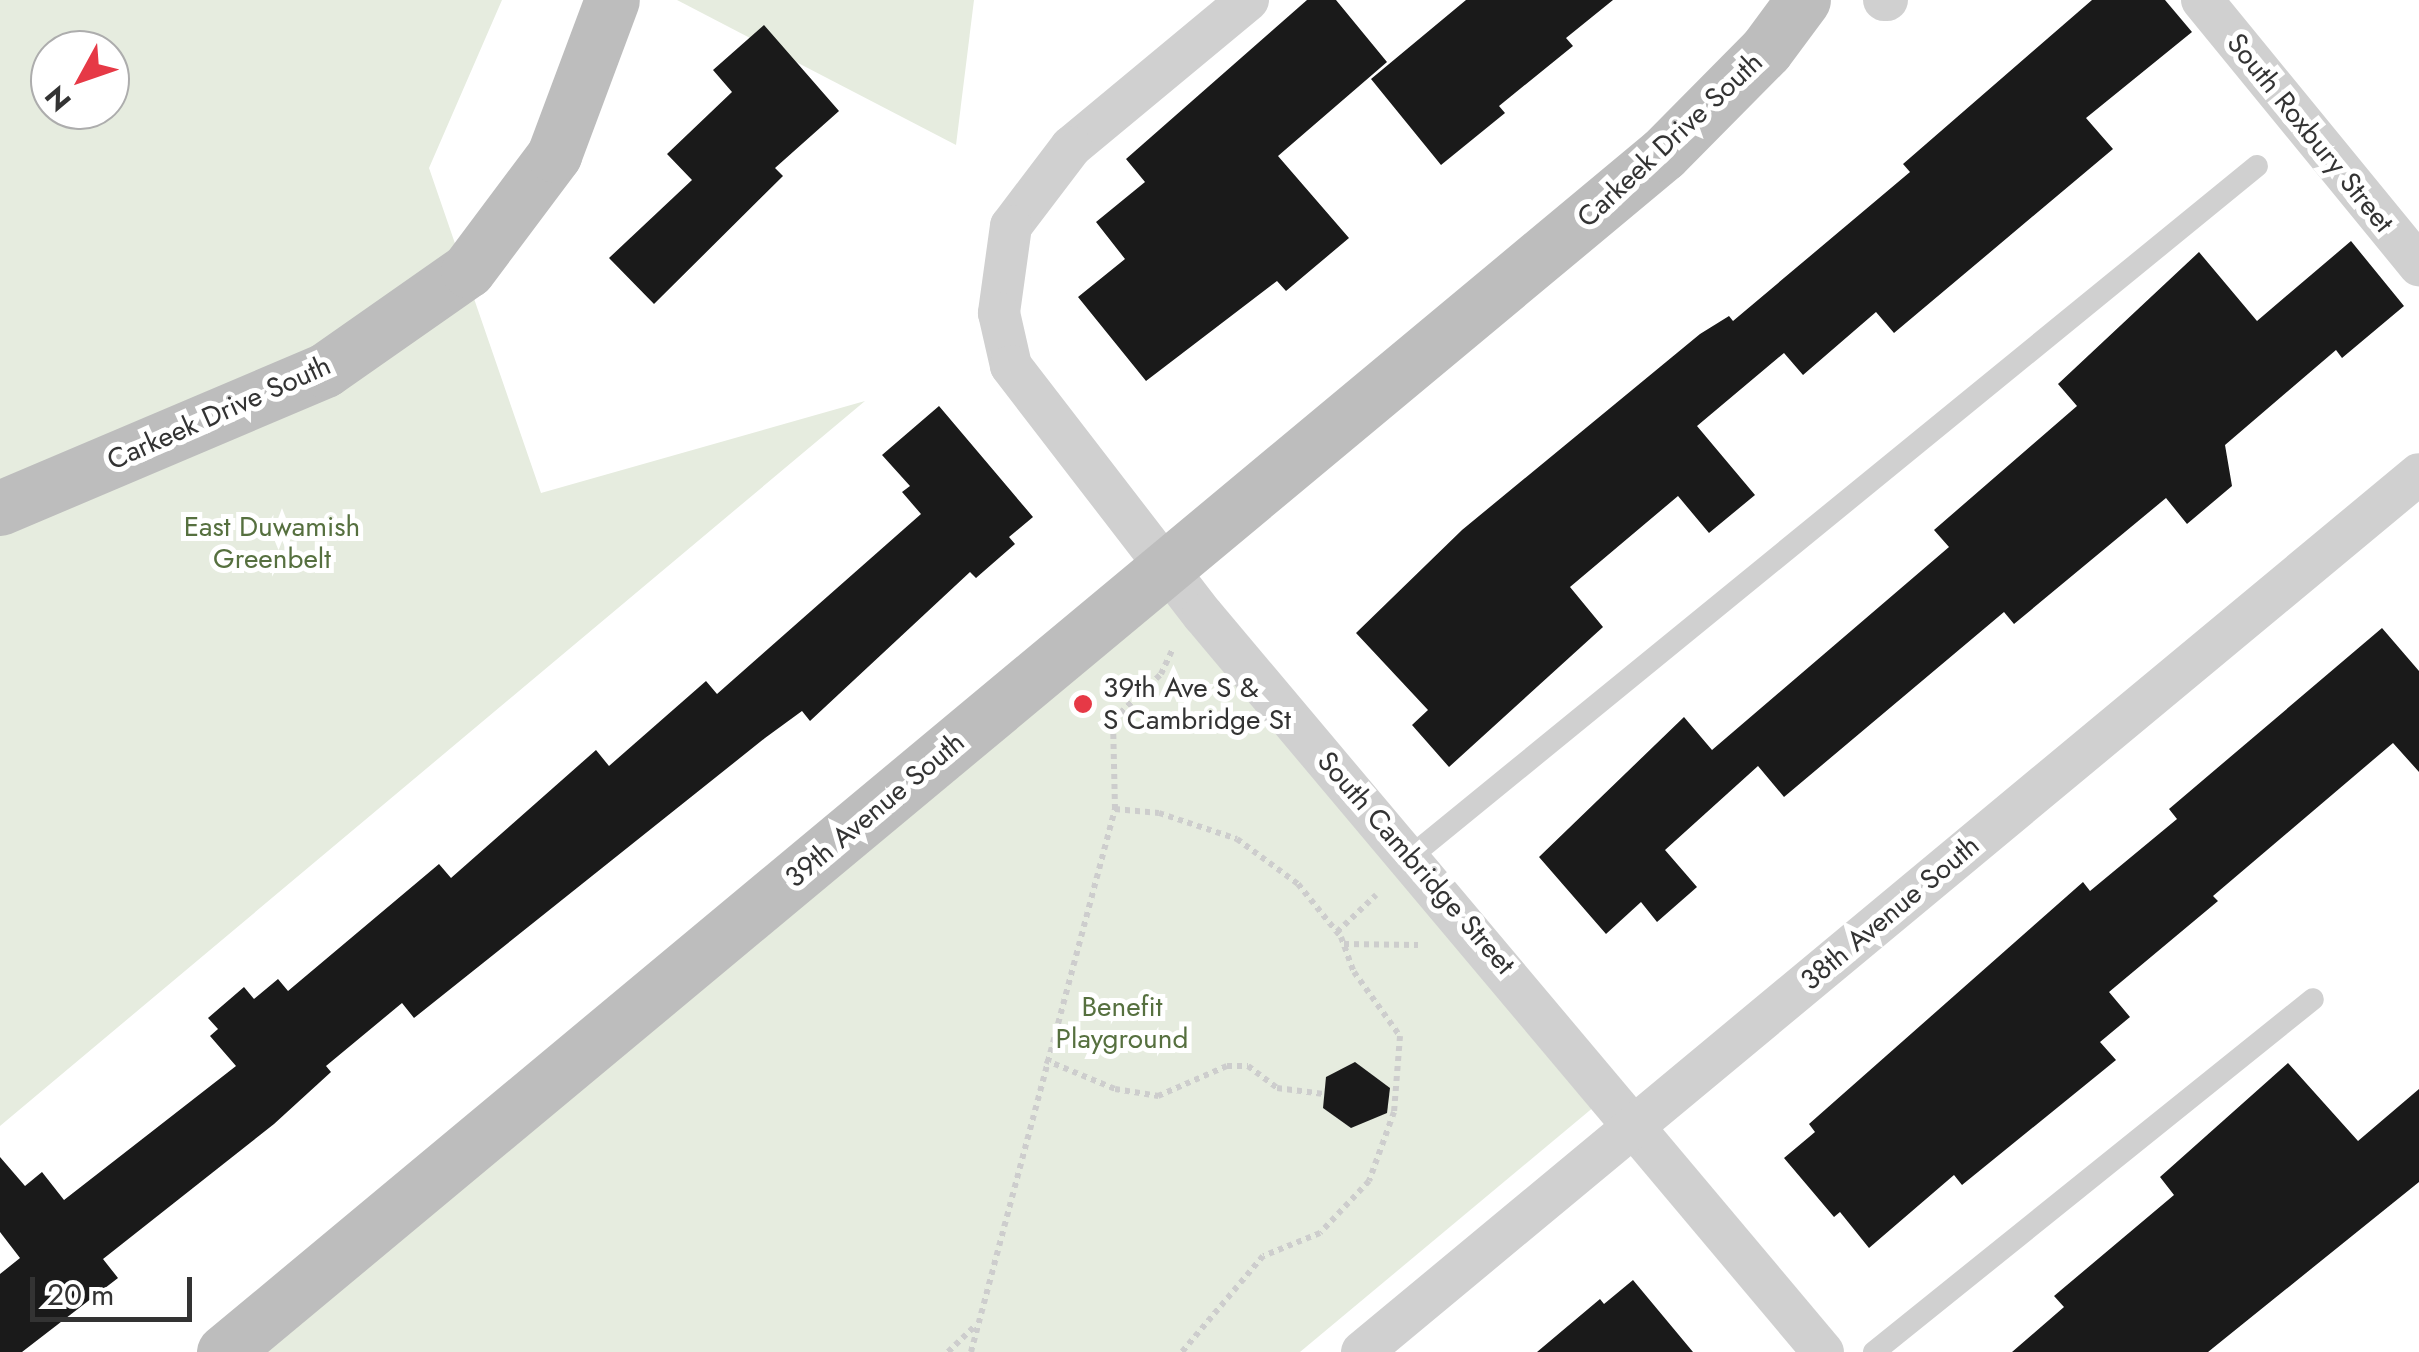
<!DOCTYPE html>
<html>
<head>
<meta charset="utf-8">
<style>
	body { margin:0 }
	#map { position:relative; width:2419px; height:1352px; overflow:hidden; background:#fff; font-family:Jost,sans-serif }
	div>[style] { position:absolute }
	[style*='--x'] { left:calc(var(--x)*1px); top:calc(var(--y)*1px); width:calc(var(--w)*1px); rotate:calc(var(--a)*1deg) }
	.green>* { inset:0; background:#e6ecdf }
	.building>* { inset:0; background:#1a1a1a }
	.path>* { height:6px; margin-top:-3px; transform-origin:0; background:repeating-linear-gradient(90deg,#cdcdcd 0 5px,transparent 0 10px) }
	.service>* { height:22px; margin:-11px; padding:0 11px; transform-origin:11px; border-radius:11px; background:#d0d0d0 }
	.minor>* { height:42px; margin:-21px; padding:0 21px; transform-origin:21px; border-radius:21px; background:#d0d0d0 }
	.secondary>* { height:55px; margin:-27.5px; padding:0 27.5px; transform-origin:27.5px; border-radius:27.5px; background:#bdbdbd }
	.dots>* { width:28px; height:28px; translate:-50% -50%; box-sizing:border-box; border:5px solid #fff; border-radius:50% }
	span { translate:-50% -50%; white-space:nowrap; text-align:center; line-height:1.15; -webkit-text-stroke:10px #fff; paint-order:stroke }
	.street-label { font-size:28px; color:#333 }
	.park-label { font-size:28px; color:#56703f }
	.poi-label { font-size:28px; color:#333 }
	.left { translate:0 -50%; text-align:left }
	.north { position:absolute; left:30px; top:30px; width:100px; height:100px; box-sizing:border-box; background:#fff; border:2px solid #adadad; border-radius:50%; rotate:230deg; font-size:28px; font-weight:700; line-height:40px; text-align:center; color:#333 }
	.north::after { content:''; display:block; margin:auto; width:35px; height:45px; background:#e63946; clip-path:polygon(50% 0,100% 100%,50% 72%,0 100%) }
	.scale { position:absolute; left:30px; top:1277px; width:162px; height:45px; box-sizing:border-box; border:5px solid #333; border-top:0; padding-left:12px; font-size:30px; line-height:35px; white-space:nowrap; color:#333; -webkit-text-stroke:8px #fff; paint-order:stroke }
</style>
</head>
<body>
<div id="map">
	<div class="green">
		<div style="clip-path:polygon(evenodd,0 0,502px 0,429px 168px,541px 493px,865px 401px,0 1126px,0 0,50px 50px,110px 50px,110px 110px,50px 110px,50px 50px)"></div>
		<div style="clip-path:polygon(677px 0,974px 0,956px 145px)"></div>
		<div style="clip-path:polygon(1161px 560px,1613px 1091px,1300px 1352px,219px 1352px)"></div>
	</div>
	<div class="building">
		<div style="clip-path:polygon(1307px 0,1336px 0,1387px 62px,1278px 156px,1349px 238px,1286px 291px,1277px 281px,1146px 381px,1078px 297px,1125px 259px,1096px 222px,1145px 182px,1126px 159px)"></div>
		<div style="clip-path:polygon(1466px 0,1613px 0,1566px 38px,1573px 46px,1499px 106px,1505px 113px,1441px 165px,1371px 79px)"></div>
		<div style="clip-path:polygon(2092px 0,2165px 0,2192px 32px,2086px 118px,2113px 149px,1894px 333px,1876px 312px,1803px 375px,1784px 353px,1697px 426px,1755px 495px,1709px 533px,1678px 496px,1570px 587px,1603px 627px,1449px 767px,1412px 725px,1428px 710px,1356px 633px,1462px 530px,1700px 334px,1729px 316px,1733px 321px,1910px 172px,1903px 164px)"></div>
		<div style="clip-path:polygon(764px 25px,839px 111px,775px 168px,783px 176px,654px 304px,609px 258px,692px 180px,667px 154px,732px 92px,713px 70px)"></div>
		<div style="clip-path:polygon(2351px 241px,2404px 306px,2342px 358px,2336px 350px,2225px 445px,2232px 486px,2187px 524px,2166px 498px,2014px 624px,2004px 612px,1784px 797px,1758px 766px,1665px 850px,1697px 887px,1657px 922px,1641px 902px,1606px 934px,1539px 857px,1684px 717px,1712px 750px,1949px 547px,1934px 530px,2077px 406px,2058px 384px,2199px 252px,2257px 321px)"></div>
		<div style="clip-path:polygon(939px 406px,1033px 517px,1009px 537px,1015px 544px,976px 578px,970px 572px,810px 721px,802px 711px,765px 738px,414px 1018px,402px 1003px,326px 1066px,331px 1072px,274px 1124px,103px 1259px,118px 1278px,22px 1352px,0 1352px,0 1274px,20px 1258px,0 1232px,0 1157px,25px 1186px,42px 1172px,64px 1200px,236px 1066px,210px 1036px,218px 1029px,208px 1018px,244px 987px,254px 999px,278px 979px,288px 991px,439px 864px,451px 878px,596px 750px,609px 766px,706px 681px,717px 694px,921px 514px,902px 492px,910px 486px,882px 455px)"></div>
		<div style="clip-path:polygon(2382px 628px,2419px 671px,2419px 772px,2393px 743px,2213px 896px,2218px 901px,2109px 992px,2130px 1017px,2100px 1042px,2116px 1060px,1962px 1185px,1954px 1175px,1869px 1248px,1840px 1212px,1834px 1217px,1784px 1158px,1815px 1132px,1809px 1124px,2083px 882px,2090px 891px,2177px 819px,2169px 809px)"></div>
		<div style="clip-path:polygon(1355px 1062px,1390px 1088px,1387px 1113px,1351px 1128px,1323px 1108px,1326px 1077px)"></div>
		<div style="clip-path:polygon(2288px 1063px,2358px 1141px,2419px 1089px,2419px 1182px,2208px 1352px,2012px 1352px,2064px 1307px,2054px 1296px,2174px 1195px,2160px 1177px)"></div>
		<div style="clip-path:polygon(1633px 1280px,1693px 1352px,1537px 1352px,1600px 1299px,1604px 1304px)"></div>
	</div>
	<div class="path">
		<div style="--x:1115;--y:809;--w:44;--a:5.2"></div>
		<div style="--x:1159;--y:813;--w:82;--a:18.4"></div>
		<div style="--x:1237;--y:839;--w:76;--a:36.4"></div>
		<div style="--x:1298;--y:884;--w:68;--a:50.9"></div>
		<div style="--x:1341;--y:937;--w:37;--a:70"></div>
		<div style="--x:1354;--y:972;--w:79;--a:54.3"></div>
		<div style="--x:1400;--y:1036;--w:76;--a:94.5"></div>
		<div style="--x:1394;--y:1112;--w:73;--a:109.9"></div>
		<div style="--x:1369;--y:1181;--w:71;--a:133.3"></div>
		<div style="--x:1320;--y:1233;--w:61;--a:158"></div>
		<div style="--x:1263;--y:1256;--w:126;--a:130.2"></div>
		<div style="--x:1337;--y:932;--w:54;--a:-43.5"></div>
		<div style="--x:1344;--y:944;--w:74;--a:0.8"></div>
		<div style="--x:1045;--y:1060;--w:76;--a:22.5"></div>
		<div style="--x:1115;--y:1089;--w:44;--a:9.2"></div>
		<div style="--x:1158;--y:1096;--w:75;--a:-23.5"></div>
		<div style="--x:1227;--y:1066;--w:21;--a:0"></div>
		<div style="--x:1248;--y:1066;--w:36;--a:37"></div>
		<div style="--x:1277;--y:1088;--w:47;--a:7.3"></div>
		<div style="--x:948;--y:1352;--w:39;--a:-44"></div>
		<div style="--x:971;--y:1352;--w:562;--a:-75.15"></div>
		<div style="--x:1115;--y:809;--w:89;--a:-91.3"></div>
		<div style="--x:1113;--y:720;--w:66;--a:-43.8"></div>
		<div style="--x:1161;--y:674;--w:26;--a:-65"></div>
	</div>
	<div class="service">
		<div style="--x:1410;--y:857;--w:1093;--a:-39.21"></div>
		<div style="--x:1874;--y:1352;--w:563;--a:-38.8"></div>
	</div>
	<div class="minor">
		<div style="--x:1248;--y:0;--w:230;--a:140.3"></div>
		<div style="--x:1071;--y:147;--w:99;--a:127.2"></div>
		<div style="--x:1011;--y:226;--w:88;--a:97.9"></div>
		<div style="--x:999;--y:313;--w:54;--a:77.2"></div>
		<div style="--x:1011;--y:366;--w:314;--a:52.4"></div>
		<div style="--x:1203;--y:615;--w:963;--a:49.93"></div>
		<div style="--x:1884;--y:0;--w:3;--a:0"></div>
		<div style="--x:2202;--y:0;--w:343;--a:50.7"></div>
		<div style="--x:1362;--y:1352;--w:1374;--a:-39.71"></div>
	</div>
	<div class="secondary">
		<div style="--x:0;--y:508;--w:353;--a:-23"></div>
		<div style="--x:325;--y:370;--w:174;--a:-35"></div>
		<div style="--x:468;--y:270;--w:144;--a:-53.2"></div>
		<div style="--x:554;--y:155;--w:165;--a:-69.5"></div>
		<div style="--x:224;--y:1352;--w:1872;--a:-39.78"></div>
		<div style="--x:1663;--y:154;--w:146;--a:-45.3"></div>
		<div style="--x:1766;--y:50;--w:62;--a:-53.5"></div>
	</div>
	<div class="dots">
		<div style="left:1083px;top:704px;background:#e63946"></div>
	</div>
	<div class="street-label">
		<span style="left:2310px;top:133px;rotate:51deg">South Roxbury Street</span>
		<span style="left:1670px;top:140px;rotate:-43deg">Carkeek Drive South</span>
		<span style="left:219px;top:413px;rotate:-24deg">Carkeek Drive South</span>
		<span style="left:875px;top:810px;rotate:-40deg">39th Avenue South</span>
		<span style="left:1416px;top:863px;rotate:49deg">South Cambridge Street</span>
		<span style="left:1890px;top:913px;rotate:-40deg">38th Avenue South</span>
	</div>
	<div class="park-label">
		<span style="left:272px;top:543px">East Duwamish<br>Greenbelt</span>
		<span style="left:1122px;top:1023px">Benefit<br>Playground</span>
	</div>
	<div class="poi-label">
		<span class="left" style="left:1103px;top:704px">39th Ave S &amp;<br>S Cambridge St</span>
	</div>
	<div class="north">N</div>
	<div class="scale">20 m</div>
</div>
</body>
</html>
